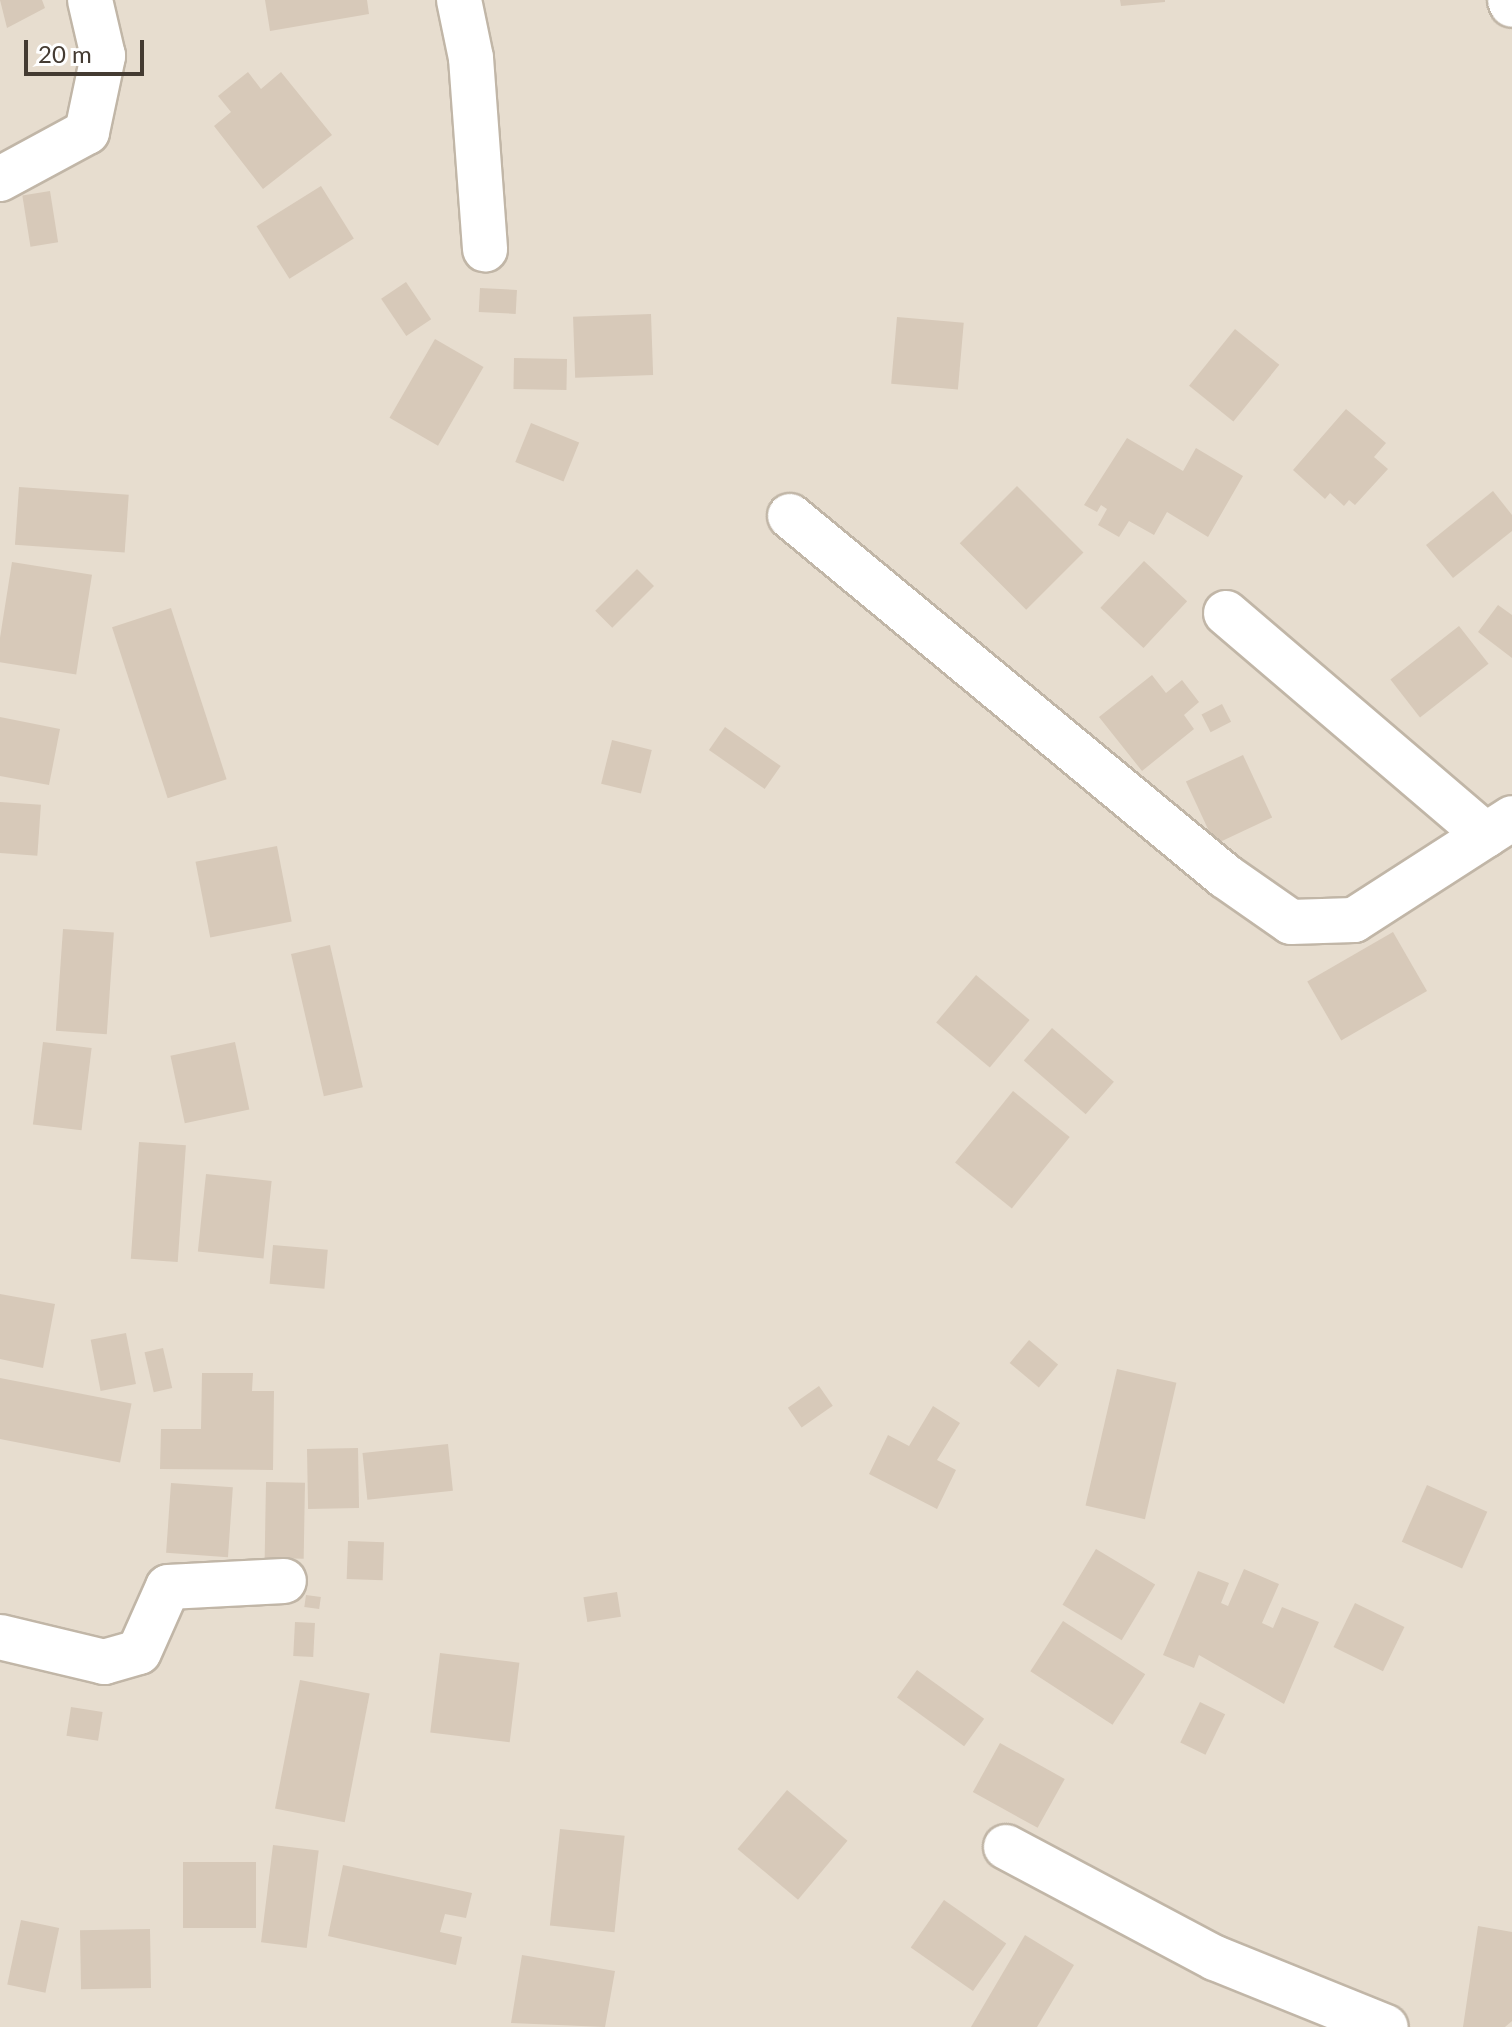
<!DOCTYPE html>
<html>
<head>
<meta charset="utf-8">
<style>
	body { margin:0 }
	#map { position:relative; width:1512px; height:2027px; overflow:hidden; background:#f2ece2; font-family:Lato,sans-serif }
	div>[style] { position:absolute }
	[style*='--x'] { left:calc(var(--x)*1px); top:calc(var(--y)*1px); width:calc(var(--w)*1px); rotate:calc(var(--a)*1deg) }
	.residential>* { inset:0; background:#e7ddcf; transform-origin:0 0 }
	.building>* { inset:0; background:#d7c9b9; transform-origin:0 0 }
	.roads { filter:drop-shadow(2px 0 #c1b6a7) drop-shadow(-2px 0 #c1b6a7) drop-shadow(0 2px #c1b6a7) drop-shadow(0 -2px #c1b6a7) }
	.minor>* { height:44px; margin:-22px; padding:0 22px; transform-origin:22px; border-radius:22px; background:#fff }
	span { translate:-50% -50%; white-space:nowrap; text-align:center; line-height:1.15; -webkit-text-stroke:8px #fff; paint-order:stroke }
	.scale { position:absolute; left:24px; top:40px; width:120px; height:36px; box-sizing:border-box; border:4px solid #443b32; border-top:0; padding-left:10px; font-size:24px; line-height:28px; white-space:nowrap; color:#443b32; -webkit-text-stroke:6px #fff; paint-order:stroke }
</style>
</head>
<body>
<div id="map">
	<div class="residential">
		<div style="left:0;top:0;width:1512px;height:2027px"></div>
	</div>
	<div class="building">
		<div style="clip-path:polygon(0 0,42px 0,45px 8px,7px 28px)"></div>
		<div style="clip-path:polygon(265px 0,367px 0,369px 14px,270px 31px)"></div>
		<div style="clip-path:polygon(1120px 0,1165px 0,1165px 2px,1121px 6px)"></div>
		<div style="clip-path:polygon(248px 72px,261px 89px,281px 72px,332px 135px,263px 189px,214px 126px,231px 112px,218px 96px)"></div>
		<div style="left:321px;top:186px;width:62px;height:76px;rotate:58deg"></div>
		<div style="left:50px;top:191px;width:52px;height:28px;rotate:81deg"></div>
		<div style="left:406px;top:282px;width:45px;height:30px;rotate:56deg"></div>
		<div style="left:480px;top:288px;width:37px;height:24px;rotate:3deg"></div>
		<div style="left:651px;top:314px;width:61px;height:78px;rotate:88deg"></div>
		<div style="left:897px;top:317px;width:67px;height:67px;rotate:5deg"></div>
		<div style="left:1235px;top:329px;width:57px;height:73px;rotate:39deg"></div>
		<div style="left:435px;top:339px;width:56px;height:91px;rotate:30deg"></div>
		<div style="left:514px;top:358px;width:53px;height:31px;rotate:1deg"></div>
		<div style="clip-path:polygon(1346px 409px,1386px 443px,1374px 457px,1388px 469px,1355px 505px,1349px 500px,1344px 506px,1330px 493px,1325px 499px,1293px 470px)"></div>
		<div style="left:531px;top:423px;width:52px;height:42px;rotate:22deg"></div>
		<div style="clip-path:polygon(1127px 438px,1183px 471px,1196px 448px,1243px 476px,1208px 537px,1167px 512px,1154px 535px,1129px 521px,1119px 537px,1098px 525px,1107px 509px,1101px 505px,1097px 512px,1084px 505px)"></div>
		<div style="left:1017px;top:486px;width:94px;height:81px;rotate:45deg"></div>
		<div style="left:19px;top:487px;width:110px;height:58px;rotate:4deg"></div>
		<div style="clip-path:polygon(1493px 491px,1512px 515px,1512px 531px,1453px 578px,1426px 545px)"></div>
		<div style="left:1144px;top:561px;width:59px;height:64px;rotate:43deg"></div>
		<div style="left:12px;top:562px;width:81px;height:101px;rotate:9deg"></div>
		<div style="left:637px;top:569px;width:24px;height:59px;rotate:45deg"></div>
		<div style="clip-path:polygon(1498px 605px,1512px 615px,1512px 658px,1478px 632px)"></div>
		<div style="left:171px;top:608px;width:180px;height:62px;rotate:72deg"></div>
		<div style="left:1459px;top:626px;width:48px;height:87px;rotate:52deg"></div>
		<div style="clip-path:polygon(1152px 675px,1166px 693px,1182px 680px,1199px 702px,1184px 715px,1194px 729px,1142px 771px,1099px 717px)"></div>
		<div style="left:1222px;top:704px;width:20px;height:23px;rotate:63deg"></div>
		<div style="clip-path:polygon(0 717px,60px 729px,49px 785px,0 776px)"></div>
		<div style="left:725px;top:727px;width:68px;height:28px;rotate:35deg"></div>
		<div style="left:612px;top:740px;width:41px;height:45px;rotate:14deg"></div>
		<div style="left:1243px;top:755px;width:69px;height:63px;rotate:65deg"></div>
		<div style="left:0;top:802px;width:41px;height:51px;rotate:4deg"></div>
		<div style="left:277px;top:846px;width:77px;height:83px;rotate:79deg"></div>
		<div style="left:63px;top:929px;width:51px;height:102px;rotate:4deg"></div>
		<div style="left:1393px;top:932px;width:68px;height:99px;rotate:60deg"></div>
		<div style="left:330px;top:945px;width:146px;height:40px;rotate:77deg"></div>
		<div style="left:976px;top:975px;width:70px;height:62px;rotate:40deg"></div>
		<div style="left:1052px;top:1028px;width:82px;height:43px;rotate:41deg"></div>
		<div style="left:43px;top:1042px;width:49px;height:83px;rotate:7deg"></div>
		<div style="left:235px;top:1042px;width:69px;height:66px;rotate:78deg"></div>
		<div style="left:1013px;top:1091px;width:73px;height:92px;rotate:39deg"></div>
		<div style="left:139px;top:1142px;width:47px;height:117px;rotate:4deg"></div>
		<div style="left:206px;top:1174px;width:66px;height:78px;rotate:6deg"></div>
		<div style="left:273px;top:1245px;width:55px;height:39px;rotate:5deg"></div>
		<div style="clip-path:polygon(0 1294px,55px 1304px,43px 1368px,0 1359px)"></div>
		<div style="left:126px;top:1333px;width:52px;height:36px;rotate:79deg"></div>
		<div style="left:1029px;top:1340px;width:38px;height:30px;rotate:40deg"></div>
		<div style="left:163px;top:1348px;width:41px;height:19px;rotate:77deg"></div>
		<div style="left:1117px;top:1369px;width:61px;height:140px;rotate:13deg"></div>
		<div style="clip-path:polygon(202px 1373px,253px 1373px,252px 1391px,274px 1391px,273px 1470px,160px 1469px,161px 1429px,201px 1429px)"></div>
		<div style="left:0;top:1378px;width:134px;height:60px;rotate:11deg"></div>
		<div style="left:819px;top:1386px;width:24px;height:38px;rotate:55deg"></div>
		<div style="clip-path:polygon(933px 1406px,960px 1423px,937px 1460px,956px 1470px,937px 1509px,869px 1474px,888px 1435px,909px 1446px)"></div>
		<div style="left:448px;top:1444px;width:47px;height:86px;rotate:84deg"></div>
		<div style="left:358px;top:1448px;width:60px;height:51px;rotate:89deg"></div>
		<div style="left:266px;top:1482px;width:39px;height:76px;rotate:1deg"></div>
		<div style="left:171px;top:1483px;width:62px;height:70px;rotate:4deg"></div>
		<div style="left:1427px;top:1485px;width:66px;height:62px;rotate:24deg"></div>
		<div style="left:348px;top:1541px;width:36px;height:38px;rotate:2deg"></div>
		<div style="left:1096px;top:1549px;width:69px;height:65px;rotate:31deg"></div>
		<div style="clip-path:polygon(1244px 1569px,1279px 1584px,1262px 1623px,1273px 1628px,1282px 1607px,1319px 1622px,1284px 1704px,1199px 1655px,1194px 1668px,1163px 1655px,1198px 1571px,1229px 1583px,1221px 1603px,1228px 1606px)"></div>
		<div style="left:617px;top:1592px;width:25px;height:34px;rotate:81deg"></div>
		<div style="left:306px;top:1595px;width:15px;height:12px;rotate:8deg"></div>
		<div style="left:1355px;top:1603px;width:55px;height:49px;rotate:26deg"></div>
		<div style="left:1063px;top:1621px;width:98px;height:60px;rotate:33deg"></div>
		<div style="left:295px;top:1622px;width:20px;height:34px;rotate:3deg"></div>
		<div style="left:440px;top:1653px;width:80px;height:80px;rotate:7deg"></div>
		<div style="left:917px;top:1670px;width:83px;height:34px;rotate:36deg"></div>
		<div style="left:300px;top:1680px;width:71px;height:131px;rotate:11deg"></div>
		<div style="left:1200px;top:1702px;width:28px;height:45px;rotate:26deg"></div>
		<div style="left:71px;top:1707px;width:32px;height:29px;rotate:9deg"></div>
		<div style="left:1000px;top:1743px;width:74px;height:56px;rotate:29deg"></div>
		<div style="left:787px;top:1790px;width:79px;height:77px;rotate:40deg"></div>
		<div style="left:560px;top:1829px;width:65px;height:97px;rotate:6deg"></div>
		<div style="left:273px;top:1845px;width:46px;height:98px;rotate:7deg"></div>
		<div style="left:256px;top:1862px;width:66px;height:73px;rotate:90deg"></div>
		<div style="clip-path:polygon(343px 1865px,472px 1893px,466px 1918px,445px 1914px,440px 1932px,462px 1937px,456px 1965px,328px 1936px)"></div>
		<div style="left:944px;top:1900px;width:76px;height:58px;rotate:35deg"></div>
		<div style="left:21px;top:1920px;width:39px;height:66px;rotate:12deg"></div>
		<div style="clip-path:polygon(1478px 1926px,1512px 1932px,1512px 2021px,1505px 2027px,1463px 2027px)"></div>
		<div style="left:150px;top:1929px;width:59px;height:70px;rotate:89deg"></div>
		<div style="clip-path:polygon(1025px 1935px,1074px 1965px,1037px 2027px,971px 2027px)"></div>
		<div style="clip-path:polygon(522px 1955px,615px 1971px,605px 2027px,511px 2023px)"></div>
	</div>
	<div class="roads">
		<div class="minor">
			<div style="--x:459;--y:0;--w:59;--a:78.3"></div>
			<div style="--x:471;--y:58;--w:192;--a:85.8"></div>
			<div style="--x:1510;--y:0;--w:5;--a:68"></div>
			<div style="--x:0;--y:179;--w:99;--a:-28.4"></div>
			<div style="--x:87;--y:132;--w:78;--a:-78.1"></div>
			<div style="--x:103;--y:56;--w:57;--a:-103.1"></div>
			<div style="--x:790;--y:516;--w:565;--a:39.61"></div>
			<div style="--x:1225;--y:876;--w:80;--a:34.9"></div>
			<div style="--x:1291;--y:922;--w:63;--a:-1.8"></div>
			<div style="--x:1354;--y:920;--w:188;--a:-32.8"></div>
			<div style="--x:1226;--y:613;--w:342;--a:40.5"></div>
			<div style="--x:0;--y:1637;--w:107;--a:13.5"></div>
			<div style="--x:104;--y:1662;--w:36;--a:-16"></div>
			<div style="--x:139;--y:1652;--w:71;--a:-66"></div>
			<div style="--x:168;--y:1587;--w:116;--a:-3"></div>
			<div style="--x:1006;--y:1847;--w:237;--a:28"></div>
			<div style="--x:1215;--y:1958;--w:184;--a:22"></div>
		</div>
	</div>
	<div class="scale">20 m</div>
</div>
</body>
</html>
